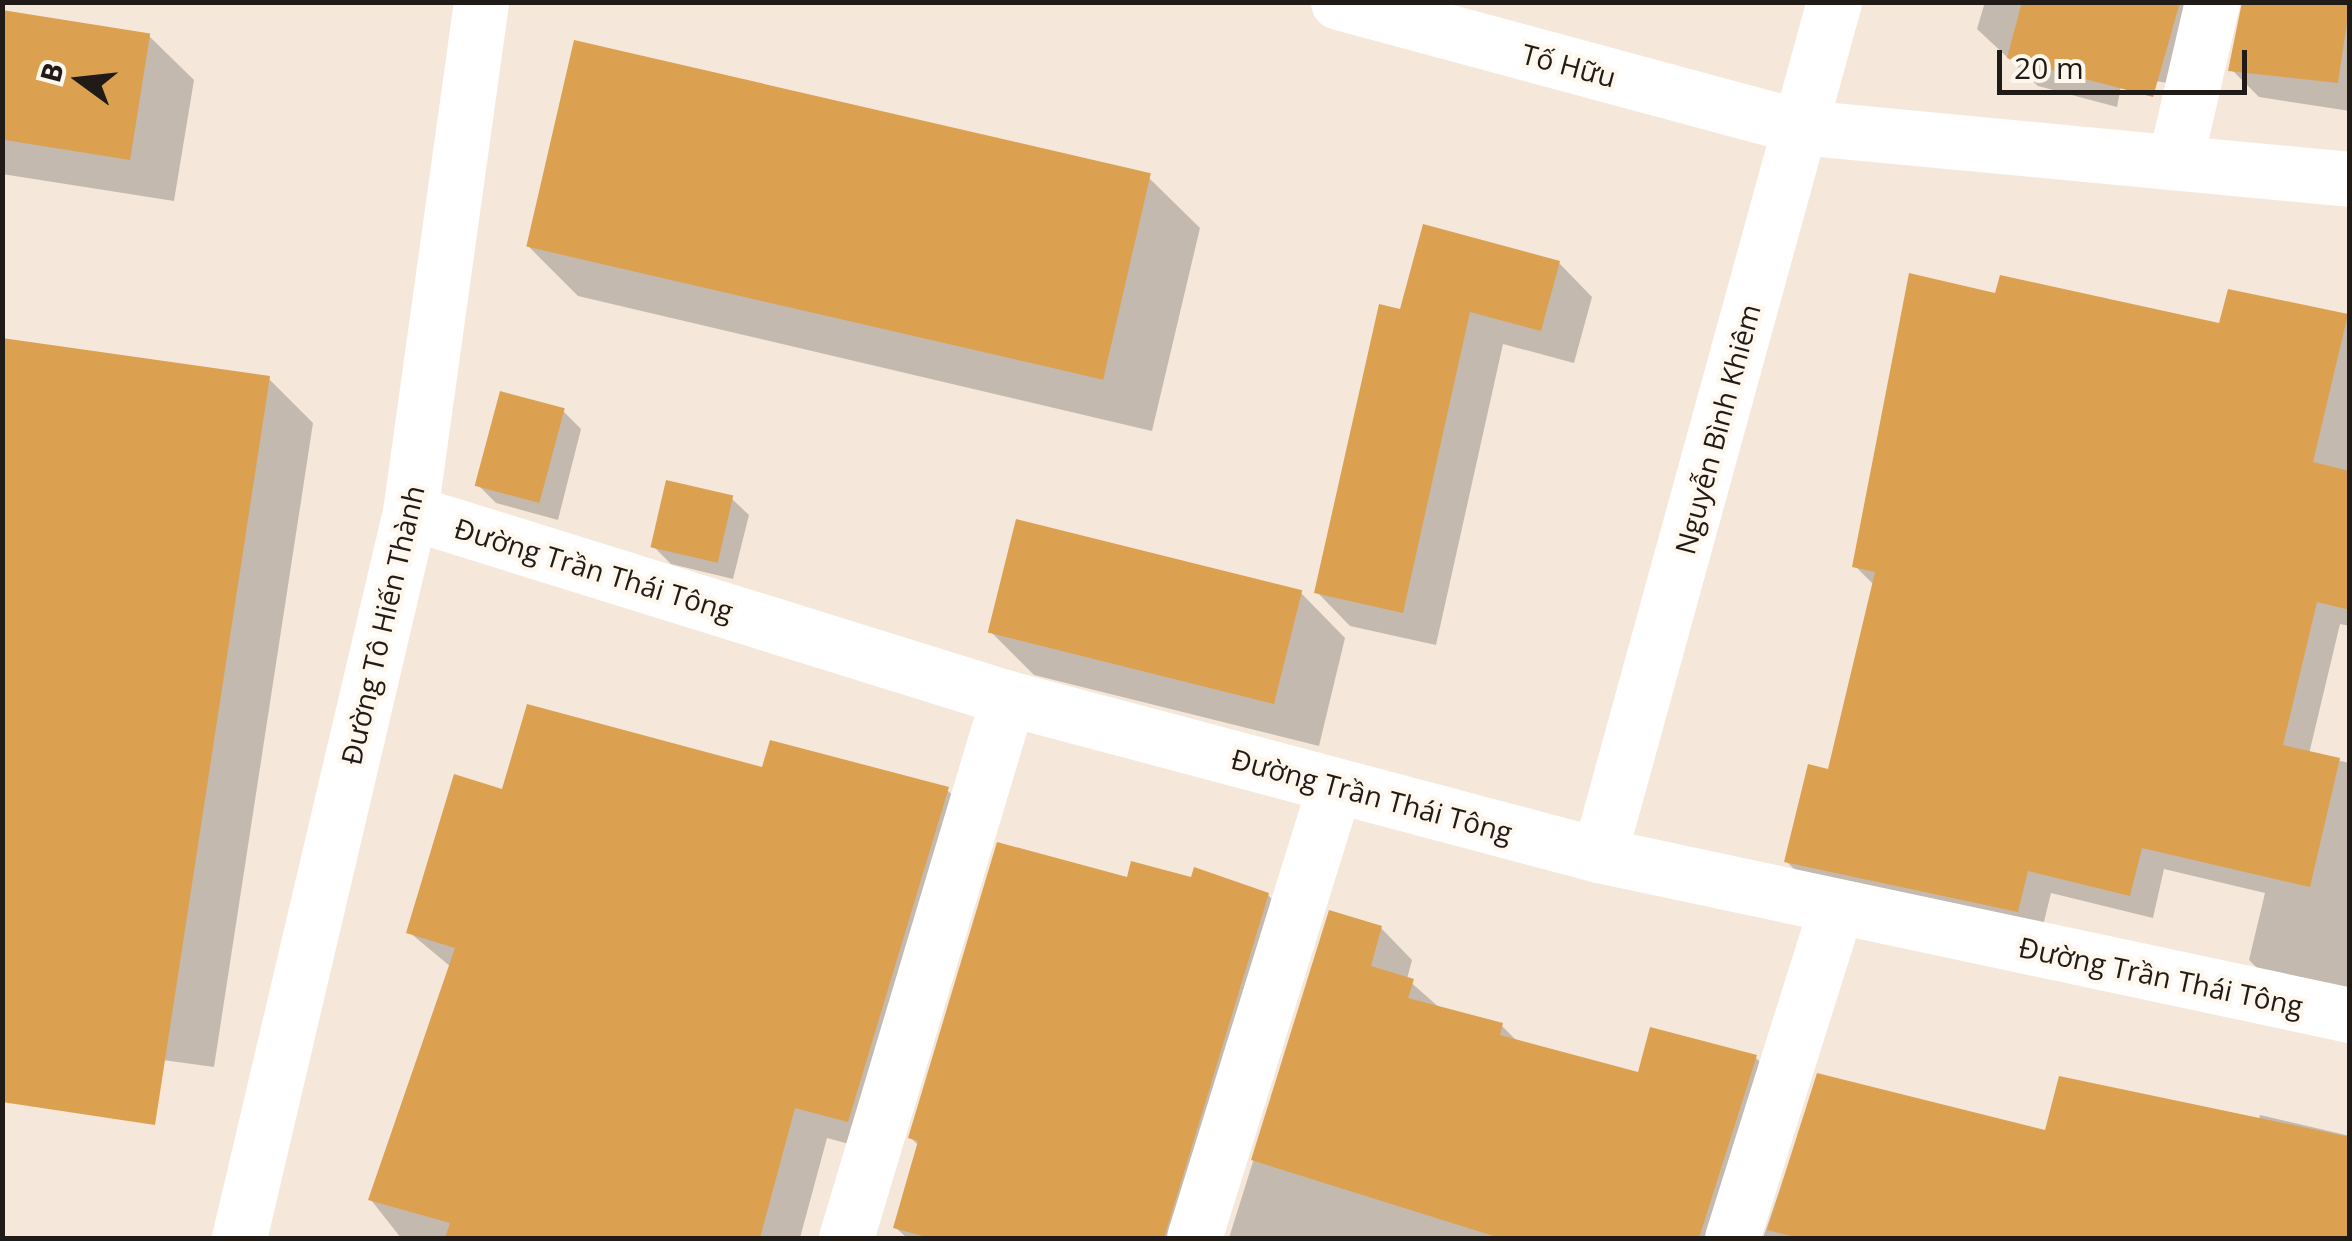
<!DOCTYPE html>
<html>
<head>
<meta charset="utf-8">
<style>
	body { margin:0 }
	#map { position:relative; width:2352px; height:1241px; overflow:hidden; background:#f5e8da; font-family:"Open Sans",sans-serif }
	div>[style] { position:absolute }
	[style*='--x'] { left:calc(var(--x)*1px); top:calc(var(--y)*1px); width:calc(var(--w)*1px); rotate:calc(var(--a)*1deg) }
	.shadow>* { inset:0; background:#0003 }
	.building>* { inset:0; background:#dca051; transform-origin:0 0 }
	.street>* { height:55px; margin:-27.5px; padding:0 27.5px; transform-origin:27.5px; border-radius:27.5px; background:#fff }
	.secondary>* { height:55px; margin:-27.5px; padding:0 27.5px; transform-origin:27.5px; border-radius:27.5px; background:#fff }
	span { translate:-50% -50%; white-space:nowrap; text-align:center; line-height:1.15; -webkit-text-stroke:8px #fef7ee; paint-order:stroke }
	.street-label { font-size:28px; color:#201b16 }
	.frame { position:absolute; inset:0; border:5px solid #201b16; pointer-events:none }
	.north { position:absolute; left:30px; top:30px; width:100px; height:100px; -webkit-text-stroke:8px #fef7ee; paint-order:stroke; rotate:285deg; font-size:28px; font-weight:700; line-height:40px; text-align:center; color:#201b16 }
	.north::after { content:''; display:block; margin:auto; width:35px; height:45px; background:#201b16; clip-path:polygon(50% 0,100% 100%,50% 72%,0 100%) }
	.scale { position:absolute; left:1997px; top:50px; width:250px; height:45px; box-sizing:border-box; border:5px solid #201b16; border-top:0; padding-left:12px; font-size:30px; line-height:35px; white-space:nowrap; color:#201b16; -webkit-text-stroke:8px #fef7ee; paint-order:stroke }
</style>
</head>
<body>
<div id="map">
	<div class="shadow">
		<div style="clip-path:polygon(1985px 2px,2237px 2px,2194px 87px,2123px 76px,2117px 107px,2038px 86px,1977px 29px)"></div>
		<div style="clip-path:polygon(2350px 2px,2350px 111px,2259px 97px,2231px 69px)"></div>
		<div style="clip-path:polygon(2px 13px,149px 36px,194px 80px,174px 201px,2px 174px)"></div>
		<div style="clip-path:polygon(1148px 177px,1200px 228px,1152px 431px,578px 296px,527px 245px)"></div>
		<div style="clip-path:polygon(1559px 263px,1592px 297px,1574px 363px,1503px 344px,1436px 645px,1350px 626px,1317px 592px,1402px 312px)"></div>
		<div style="clip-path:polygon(2230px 291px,2350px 316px,2350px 626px,2340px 624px,2309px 754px,2350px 763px,2350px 1000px,2272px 983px,2249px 960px,2265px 893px,2164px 869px,2153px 918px,2051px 893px,2041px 934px,1810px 885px,1787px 862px,1830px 772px,1875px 586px,1855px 566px,1997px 296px,2221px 326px)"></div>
		<div style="clip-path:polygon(269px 379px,313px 423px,214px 1067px,2px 1038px)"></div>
		<div style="clip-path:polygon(563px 411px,581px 429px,558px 520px,496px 503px,478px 485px)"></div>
		<div style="clip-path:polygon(731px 498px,749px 515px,733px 579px,671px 564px,653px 546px)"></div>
		<div style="clip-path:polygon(1301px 593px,1345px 638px,1319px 746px,1034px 675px,990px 631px)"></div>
		<div style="clip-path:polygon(764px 770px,947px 790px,979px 821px,879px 1152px,827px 1138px,800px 1238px,401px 1238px,371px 1200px,451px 967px,409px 932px,504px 792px)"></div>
		<div style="clip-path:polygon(1129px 880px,1268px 895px,1299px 927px,1202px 1238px,907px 1238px,896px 1228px,919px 1146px,911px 1138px)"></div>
		<div style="clip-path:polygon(1331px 913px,1381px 928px,1412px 960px,1407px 979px,1441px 1009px,1502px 1026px,1519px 1043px,1640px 1075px,1756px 1058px,1787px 1089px,1745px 1238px,1229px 1238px)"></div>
		<div style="clip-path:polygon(1819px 1076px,2047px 1133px,2257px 1126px,2260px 1115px,2350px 1136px,2350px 1238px,1763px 1238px)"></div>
	</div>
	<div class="building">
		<div style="clip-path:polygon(2022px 2px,2180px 2px,2153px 97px,2007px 58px)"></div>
		<div style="clip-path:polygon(2242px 2px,2350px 2px,2338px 83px,2228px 71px)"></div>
		<div style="left:2px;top:10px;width:150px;height:128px;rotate:9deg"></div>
		<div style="left:574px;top:40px;width:592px;height:212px;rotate:13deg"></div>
		<div style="clip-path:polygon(1423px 224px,1560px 261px,1541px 331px,1470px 312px,1403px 613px,1314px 593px,1379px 304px,1400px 309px)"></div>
		<div style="clip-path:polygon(1909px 273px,1995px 293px,2000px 275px,2219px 323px,2228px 289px,2348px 314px,2313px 462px,2350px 471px,2350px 610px,2317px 602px,2283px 745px,2340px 758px,2310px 887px,2142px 848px,2130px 896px,2028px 871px,2018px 912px,1784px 862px,1808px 764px,1828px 769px,1875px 572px,1852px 567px)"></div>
		<div style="clip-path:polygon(2px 338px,270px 376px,155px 1125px,2px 1102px)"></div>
		<div style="left:500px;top:391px;width:67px;height:98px;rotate:15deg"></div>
		<div style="left:666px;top:480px;width:69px;height:69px;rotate:13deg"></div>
		<div style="left:1016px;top:519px;width:295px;height:117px;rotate:14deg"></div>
		<div style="clip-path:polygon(527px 704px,762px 767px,770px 740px,949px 787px,848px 1122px,795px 1108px,760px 1238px,445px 1238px,450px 1223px,368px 1200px,455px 948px,406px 933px,454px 774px,502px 789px)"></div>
		<div style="clip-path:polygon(997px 842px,1127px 877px,1131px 861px,1191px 877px,1194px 867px,1269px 893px,1164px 1238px,930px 1238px,893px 1228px,918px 1141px,908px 1138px)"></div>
		<div style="clip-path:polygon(1329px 910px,1382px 926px,1371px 966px,1414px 979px,1408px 998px,1503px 1023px,1500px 1035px,1638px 1072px,1650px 1027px,1757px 1055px,1699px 1238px,1500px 1238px,1251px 1160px)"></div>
		<div style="clip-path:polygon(1817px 1073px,2045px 1130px,2059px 1076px,2350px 1137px,2350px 1238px,1799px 1238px,1767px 1230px)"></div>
	</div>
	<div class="street">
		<div style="--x:1338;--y:2;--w:479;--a:15.1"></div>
		<div style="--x:1800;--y:127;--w:552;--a:5.4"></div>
		<div style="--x:2175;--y:161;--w:163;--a:-76.9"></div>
		<div style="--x:410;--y:512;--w:626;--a:17.28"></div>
		<div style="--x:1008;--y:698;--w:611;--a:14.88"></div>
		<div style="--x:1599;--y:855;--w:768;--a:12.03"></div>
		<div style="--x:1599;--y:855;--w:885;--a:-74.6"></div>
		<div style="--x:846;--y:1238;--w:564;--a:-73.3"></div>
		<div style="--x:1194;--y:1238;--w:473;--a:-72.7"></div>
		<div style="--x:1732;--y:1238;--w:345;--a:-72.5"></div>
	</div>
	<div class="secondary">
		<div style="--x:239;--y:1238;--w:746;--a:-76.75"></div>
		<div style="--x:410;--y:512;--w:515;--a:-82.07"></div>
	</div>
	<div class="street-label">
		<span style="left:1569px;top:65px;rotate:15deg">Tố Hữu</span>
		<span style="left:1717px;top:429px;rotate:-75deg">Nguyễn Bình Khiêm</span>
		<span style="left:594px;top:569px;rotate:17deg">Đường Trần Thái Tông</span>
		<span style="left:382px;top:625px;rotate:-77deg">Đường Tô Hiến Thành</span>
		<span style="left:1372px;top:795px;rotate:15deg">Đường Trần Thái Tông</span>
		<span style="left:2161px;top:976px;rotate:12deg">Đường Trần Thái Tông</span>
	</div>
	<div class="frame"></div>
	<div class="north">B</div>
	<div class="scale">20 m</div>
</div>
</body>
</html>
